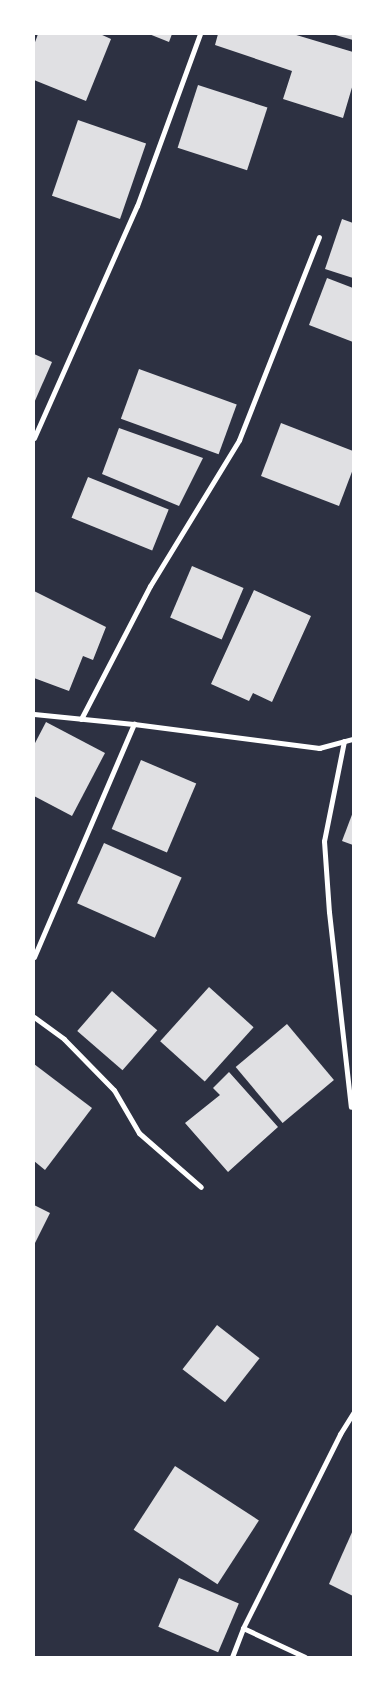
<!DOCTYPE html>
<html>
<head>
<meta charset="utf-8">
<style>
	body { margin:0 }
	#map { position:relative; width:387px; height:1691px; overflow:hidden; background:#2d3142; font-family:"IBM Plex Sans",sans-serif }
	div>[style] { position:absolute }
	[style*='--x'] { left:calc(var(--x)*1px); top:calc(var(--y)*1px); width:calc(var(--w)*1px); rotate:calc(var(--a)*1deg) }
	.building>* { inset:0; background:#e0e0e3; transform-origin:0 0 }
	.minor>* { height:5px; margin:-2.5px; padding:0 2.5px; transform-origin:2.5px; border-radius:2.5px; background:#fff }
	span { translate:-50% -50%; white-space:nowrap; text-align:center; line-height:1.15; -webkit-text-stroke:5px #fff; paint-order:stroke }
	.frame { position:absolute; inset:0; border:35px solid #fff; pointer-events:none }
</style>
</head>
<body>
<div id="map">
	<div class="building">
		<div style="clip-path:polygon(38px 34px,100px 34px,111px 39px,86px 101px,34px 80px,34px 45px)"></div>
		<div style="clip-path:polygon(149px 34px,172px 34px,169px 42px)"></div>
		<div style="clip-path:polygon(218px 34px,293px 34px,353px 52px,353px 84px,343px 118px,283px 99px,292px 71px,215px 45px)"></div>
		<div style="clip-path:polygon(332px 34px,353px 34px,353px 40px)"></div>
		<div style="left:198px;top:85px;width:73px;height:66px;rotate:18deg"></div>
		<div style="left:78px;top:120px;width:72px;height:80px;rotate:19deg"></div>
		<div style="clip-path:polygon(342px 219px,353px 223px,353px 278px,325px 269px)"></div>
		<div style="clip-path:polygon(327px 278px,353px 288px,353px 342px,309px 325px)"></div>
		<div style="clip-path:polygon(34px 354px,52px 362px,34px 403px)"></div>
		<div style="left:139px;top:369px;width:104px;height:53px;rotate:20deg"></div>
		<div style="clip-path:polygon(281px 423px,353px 451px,353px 469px,339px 506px,261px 476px)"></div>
		<div style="clip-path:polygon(119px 428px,203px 458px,179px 506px,102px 474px)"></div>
		<div style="left:88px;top:477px;width:87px;height:44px;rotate:22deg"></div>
		<div style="left:192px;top:566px;width:56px;height:56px;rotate:23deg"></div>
		<div style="clip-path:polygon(254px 590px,311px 616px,272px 702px,253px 693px,249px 701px,211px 684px)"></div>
		<div style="clip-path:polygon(34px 591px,106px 627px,93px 660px,83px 656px,69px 691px,34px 678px)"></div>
		<div style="clip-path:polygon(46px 722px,105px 753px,72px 816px,34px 796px,34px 745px)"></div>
		<div style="left:141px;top:760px;width:60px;height:75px;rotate:23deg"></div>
		<div style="clip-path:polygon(353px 812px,353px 845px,342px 841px)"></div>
		<div style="left:104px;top:843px;width:85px;height:66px;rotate:24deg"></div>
		<div style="left:209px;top:987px;width:60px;height:73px;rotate:42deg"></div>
		<div style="left:112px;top:991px;width:60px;height:53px;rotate:41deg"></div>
		<div style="left:287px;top:1024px;width:73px;height:67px;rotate:50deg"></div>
		<div style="clip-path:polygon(34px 1064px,92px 1108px,45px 1170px,34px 1161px)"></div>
		<div style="clip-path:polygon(229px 1072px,278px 1127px,228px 1172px,185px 1123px,220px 1095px,213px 1088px)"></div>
		<div style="clip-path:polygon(34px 1205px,50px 1213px,34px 1245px)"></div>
		<div style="left:217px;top:1325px;width:54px;height:56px;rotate:38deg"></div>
		<div style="left:175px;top:1466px;width:100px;height:76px;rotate:33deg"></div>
		<div style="clip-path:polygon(353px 1530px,353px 1596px,329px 1584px)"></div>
		<div style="left:179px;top:1578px;width:65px;height:53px;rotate:23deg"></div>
	</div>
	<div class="minor">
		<div style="--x:34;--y:438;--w:254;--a:-66.1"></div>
		<div style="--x:137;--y:206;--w:183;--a:-69.9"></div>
		<div style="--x:34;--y:714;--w:100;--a:5.7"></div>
		<div style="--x:134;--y:724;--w:187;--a:7.4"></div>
		<div style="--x:319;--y:748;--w:35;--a:-15"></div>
		<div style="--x:81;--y:719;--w:150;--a:-62.6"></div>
		<div style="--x:150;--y:586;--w:171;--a:-58.6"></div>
		<div style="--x:239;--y:440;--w:218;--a:-68.5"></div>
		<div style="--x:344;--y:741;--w:102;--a:101.3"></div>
		<div style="--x:324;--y:841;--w:71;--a:86"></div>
		<div style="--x:329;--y:912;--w:196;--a:83.6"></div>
		<div style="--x:34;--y:957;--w:254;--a:-66.8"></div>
		<div style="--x:34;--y:1017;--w:37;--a:36"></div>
		<div style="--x:64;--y:1039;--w:71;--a:45.6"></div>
		<div style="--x:114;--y:1090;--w:50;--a:59.8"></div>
		<div style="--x:139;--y:1133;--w:82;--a:41.1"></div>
		<div style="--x:243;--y:1628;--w:68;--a:25.1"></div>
		<div style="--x:232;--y:1657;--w:31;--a:-69"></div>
		<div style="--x:243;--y:1628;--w:217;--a:-63.4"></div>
		<div style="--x:340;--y:1434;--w:25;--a:-58"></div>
	</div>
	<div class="frame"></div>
</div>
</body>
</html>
